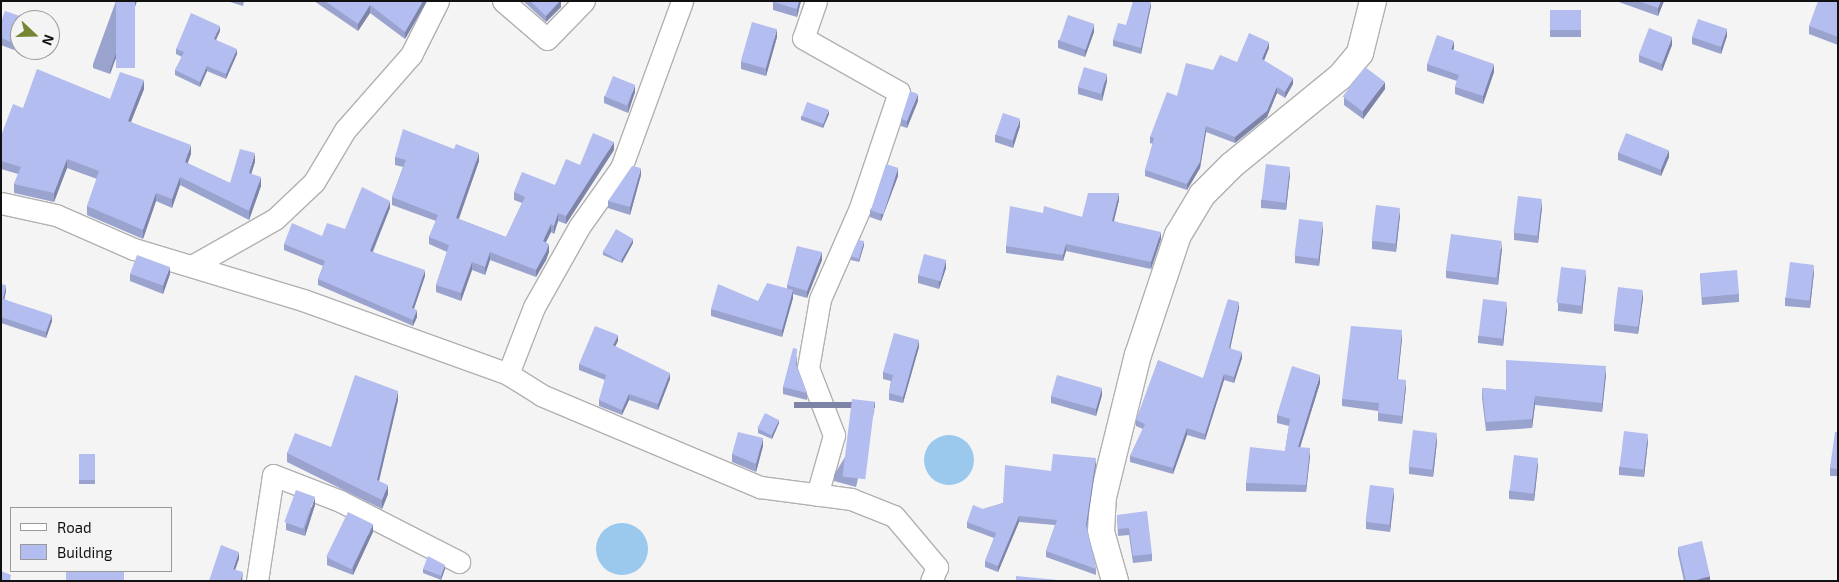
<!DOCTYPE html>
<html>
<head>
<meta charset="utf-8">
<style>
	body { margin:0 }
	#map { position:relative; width:1839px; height:582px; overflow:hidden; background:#f4f4f5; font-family:"Exo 2",sans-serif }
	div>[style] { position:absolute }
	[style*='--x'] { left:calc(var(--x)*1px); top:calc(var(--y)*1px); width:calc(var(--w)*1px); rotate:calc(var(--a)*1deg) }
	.water>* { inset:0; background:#9bc8ed }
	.round { border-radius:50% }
	.roads { filter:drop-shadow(1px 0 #b1b1b2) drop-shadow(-1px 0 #b1b1b2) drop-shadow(0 1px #b1b1b2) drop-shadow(0 -1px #b1b1b2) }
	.minor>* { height:21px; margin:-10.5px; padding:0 10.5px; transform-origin:10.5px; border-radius:10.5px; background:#fff }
	.tertiary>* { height:26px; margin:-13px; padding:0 13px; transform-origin:13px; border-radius:13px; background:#fff }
	.wall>* { inset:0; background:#9aa3ce; transform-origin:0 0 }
	.shaded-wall>* { inset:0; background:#7d84a7; transform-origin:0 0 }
	.building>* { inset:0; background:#b3bdef; transform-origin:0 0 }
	span { translate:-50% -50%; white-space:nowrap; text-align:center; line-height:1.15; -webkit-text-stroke:4.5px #f4f4f5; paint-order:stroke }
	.frame { position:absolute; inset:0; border:2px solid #111; pointer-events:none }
	.legend { position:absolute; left:10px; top:507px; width:162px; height:65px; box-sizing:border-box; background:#f4f4f5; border:1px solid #99999a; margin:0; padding:6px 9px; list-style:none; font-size:15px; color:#111 }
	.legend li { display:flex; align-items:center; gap:10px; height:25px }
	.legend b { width:25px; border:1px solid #99999a }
	.north { position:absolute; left:10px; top:10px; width:50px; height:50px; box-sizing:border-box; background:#f4f4f5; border:1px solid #99999a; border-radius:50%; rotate:111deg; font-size:14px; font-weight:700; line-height:20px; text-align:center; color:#111 }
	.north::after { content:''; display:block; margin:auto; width:18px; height:22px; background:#748534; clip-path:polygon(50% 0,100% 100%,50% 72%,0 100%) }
</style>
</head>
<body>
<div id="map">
	<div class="water">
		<div class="round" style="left:924px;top:435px;width:50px;height:50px"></div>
		<div class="round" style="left:596px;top:523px;width:52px;height:52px"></div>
	</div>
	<div class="roads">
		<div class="minor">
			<div style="--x:503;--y:1;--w:58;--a:40.8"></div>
			<div style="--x:547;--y:39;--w:53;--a:-45.8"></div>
			<div style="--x:816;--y:1;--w:39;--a:109"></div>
			<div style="--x:803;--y:38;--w:110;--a:29.4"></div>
			<div style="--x:899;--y:92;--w:122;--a:108.6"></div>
			<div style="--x:860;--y:208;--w:99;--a:113.7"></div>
			<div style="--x:820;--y:299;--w:70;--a:99.9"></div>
			<div style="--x:808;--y:368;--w:72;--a:68.8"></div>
			<div style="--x:834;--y:435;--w:62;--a:105.8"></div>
			<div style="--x:1;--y:203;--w:56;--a:12.3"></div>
			<div style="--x:56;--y:215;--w:85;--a:23.6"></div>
			<div style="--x:134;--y:249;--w:177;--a:16.8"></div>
			<div style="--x:303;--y:300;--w:218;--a:19.8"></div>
			<div style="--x:508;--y:374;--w:39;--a:32"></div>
			<div style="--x:541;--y:395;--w:238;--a:22.8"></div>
			<div style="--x:760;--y:487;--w:92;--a:7.5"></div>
			<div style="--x:851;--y:499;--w:46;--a:21.6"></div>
			<div style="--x:894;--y:516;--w:67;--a:49.9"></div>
			<div style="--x:937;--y:567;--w:15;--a:113"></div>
			<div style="--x:192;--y:266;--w:95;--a:-29.5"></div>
			<div style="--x:275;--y:219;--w:54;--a:-43.5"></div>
			<div style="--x:314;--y:182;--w:61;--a:-59.2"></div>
			<div style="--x:345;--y:130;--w:100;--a:-48.7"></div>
			<div style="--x:411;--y:55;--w:60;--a:-63.4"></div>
			<div style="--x:508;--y:374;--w:72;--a:-68.8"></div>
			<div style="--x:534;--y:307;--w:92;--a:-60.6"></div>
			<div style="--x:579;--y:227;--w:72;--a:-54.6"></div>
			<div style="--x:621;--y:168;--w:178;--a:-69.9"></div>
			<div style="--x:257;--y:581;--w:107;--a:-81.4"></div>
			<div style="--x:273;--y:475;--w:72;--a:21.2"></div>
			<div style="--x:340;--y:501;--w:134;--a:27.1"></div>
		</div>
		<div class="tertiary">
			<div style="--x:1115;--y:581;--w:51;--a:-105.9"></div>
			<div style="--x:1101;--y:532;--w:35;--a:-87"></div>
			<div style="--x:1103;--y:497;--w:146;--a:-76.2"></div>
			<div style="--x:1138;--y:355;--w:126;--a:-71.6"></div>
			<div style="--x:1178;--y:235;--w:47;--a:-59"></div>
			<div style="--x:1202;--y:195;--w:42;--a:-45"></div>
			<div style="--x:1232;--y:165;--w:139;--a:-39.2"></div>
			<div style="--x:1340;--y:77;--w:31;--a:-50"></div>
			<div style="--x:1360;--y:53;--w:54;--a:-76"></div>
		</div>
	</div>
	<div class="wall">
		<div style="clip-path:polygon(116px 1px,137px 1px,110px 74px,93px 68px,93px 64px)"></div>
		<div style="clip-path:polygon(227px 1px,244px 1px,243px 6px)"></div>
		<div style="clip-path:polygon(314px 1px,427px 1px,405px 39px,370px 13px,358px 31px)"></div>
		<div style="clip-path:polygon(523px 1px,561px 1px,561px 7px,546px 22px)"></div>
		<div style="clip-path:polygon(773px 1px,801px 1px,797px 17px,773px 10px)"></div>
		<div style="clip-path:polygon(1616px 1px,1664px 1px,1658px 16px)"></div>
		<div style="clip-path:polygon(1838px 1px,1838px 45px,1809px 34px,1809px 26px)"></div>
		<div style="clip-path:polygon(1151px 6px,1141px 54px,1113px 46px,1113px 40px,1126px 25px)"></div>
		<div style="left:1550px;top:10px;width:31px;height:27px"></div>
		<div style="clip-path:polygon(23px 20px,14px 50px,1px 45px,1px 22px)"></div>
		<div style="clip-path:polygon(220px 31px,216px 40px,237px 54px,226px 79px,207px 71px,200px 87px,175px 75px,175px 70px,182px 57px,176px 54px,176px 49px)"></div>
		<div style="clip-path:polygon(1094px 32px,1085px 57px,1058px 48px,1058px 40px)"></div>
		<div style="clip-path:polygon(1727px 36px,1721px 54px,1692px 44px,1692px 37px)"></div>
		<div style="clip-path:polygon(777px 37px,766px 76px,741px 69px,741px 62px)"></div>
		<div style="clip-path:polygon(1672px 45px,1662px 71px,1639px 62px,1639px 55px)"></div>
		<div style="clip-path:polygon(1269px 48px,1264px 61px,1293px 84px,1285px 98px,1277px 93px,1267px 117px,1235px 143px,1206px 132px,1200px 168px,1187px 190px,1145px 176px,1145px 170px,1153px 144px,1150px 143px,1150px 137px,1177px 96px,1237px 62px)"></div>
		<div style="clip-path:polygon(1454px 48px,1453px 50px,1494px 72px,1483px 104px,1455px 94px,1455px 87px,1457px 81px,1427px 71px,1427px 64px)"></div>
		<div style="clip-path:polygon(1107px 81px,1102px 101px,1078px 94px,1078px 87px)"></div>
		<div style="clip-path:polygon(144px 89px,131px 122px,191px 154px,187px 163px,230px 183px,255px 162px,251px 173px,261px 186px,249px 220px,180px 185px,172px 208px,156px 201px,143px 239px,87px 215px,87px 206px,97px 179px,67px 168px,54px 202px,14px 193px,14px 184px,18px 174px,1px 169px,1px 136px,110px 99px)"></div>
		<div style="clip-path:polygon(1385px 89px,1363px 119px,1344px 105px,1344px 97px)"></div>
		<div style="clip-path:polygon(635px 92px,628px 113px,604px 103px,604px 96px)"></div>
		<div style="clip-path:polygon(918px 101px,907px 128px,901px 126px,901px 119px)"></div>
		<div style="clip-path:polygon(829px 114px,823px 128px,801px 120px,801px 116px)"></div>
		<div style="clip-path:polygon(1020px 126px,1013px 148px,995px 142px,995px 135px)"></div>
		<div style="clip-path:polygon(614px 150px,566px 224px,558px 221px,554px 234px,551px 232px,546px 242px,549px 252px,546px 260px,536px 277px,490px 260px,485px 275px,472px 270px,461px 301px,436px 292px,436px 285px,447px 252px,429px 244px,429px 237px,436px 221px,392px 205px,392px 197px,403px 167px,395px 165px,395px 157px,479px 161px,459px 219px,506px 237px,522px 203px,514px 200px,514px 192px,555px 185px,580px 165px)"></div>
		<div style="clip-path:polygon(1618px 152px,1669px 157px,1661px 176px,1618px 160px)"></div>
		<div style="clip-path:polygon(1290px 174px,1286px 210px,1261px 208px,1261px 200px)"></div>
		<div style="clip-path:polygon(641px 175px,630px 215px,608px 208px,608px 201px)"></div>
		<div style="clip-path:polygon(898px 176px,881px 221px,870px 217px,870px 210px)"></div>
		<div style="clip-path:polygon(1119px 200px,1114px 221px,1161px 239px,1151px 269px,1066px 251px,1063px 261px,1006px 253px,1006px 246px,1043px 213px,1082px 217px)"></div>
		<div style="clip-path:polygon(1542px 207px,1538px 243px,1514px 240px,1514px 233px)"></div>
		<div style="clip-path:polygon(390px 208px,373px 252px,425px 276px,414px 309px,417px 317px,413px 326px,318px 285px,318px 279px,323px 266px,284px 250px,284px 244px,322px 236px,345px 229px)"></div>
		<div style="clip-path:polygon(1400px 215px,1396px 252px,1372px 249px,1372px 241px)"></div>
		<div style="clip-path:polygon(1323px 229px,1319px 266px,1295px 263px,1295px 256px)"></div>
		<div style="clip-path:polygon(633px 243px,622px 263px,603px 255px,603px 251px)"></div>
		<div style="clip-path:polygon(864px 245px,859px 262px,851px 260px,851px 256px)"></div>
		<div style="clip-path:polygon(1502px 248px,1498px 285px,1446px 278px,1446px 271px)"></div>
		<div style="clip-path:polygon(822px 260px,807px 298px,793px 294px,793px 298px,782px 337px,711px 316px,711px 309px,758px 301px,787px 289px,787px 285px)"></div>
		<div style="clip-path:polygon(946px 268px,939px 289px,918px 283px,918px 275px)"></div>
		<div style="clip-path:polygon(1814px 272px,1810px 308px,1785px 306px,1785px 298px)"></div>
		<div style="clip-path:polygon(130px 274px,170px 274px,163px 294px,130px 281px)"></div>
		<div style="clip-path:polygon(1700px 274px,1739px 294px,1739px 302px,1702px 305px)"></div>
		<div style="clip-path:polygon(1586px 277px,1582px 314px,1558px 311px,1558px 303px)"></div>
		<div style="clip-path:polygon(1px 284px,6px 291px,4px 299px,52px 321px,46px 338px,1px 323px)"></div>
		<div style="clip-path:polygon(1643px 298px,1638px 334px,1614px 331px,1614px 324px)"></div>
		<div style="clip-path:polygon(1239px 308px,1230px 348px,1242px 358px,1234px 383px,1224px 380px,1205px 440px,1187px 435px,1173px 474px,1130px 462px,1130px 456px,1143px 429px,1136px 426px,1136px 420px,1203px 378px)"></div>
		<div style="clip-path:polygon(1507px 309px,1503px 346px,1478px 343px,1478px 336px)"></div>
		<div style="clip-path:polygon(1402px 338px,1398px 379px,1406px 387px,1402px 424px,1378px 421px,1378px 411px,1342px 406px,1342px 399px)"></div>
		<div style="clip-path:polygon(618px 341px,615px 346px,670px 379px,658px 410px,629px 400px,622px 415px,599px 406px,599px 400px,605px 380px,579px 370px,579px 364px)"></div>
		<div style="clip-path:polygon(919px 347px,903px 403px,889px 400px,889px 393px,891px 381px,883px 379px,883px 372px)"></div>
		<div style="clip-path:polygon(797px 356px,797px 366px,807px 393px,807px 400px,783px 394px,783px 387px)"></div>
		<div style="clip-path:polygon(1606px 375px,1602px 412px,1535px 405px,1532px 428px,1486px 431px,1482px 398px,1482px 388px,1506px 390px)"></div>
		<div style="clip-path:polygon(1320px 383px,1300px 447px,1310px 456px,1306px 492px,1246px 491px,1246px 483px,1285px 451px,1289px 426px,1277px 423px,1277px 415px)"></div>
		<div style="clip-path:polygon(1102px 395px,1096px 416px,1051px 403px,1051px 396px)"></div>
		<div style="clip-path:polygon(398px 400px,379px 481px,388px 494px,382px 509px,287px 462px,287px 453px,331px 447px)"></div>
		<div style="clip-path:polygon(875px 408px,856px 487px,834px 481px,834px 475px)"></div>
		<div style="clip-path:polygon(779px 423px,772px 439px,758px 433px,758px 429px)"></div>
		<div style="clip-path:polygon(1838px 432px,1838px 476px,1830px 476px,1830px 468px)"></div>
		<div style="clip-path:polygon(1437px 441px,1433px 477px,1409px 474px,1409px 467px)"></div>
		<div style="clip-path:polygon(1648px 441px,1644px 477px,1619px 475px,1619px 467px)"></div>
		<div style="clip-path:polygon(763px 446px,756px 472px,732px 462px,732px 454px)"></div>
		<div style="left:79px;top:454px;width:16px;height:30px"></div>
		<div style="clip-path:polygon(1096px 464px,1087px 527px,1096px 569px,1096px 575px,1046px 557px,1046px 551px,1055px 525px,1019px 522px,998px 572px,985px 567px,985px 561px,994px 538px,967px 528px,967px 522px,983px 509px,1003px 503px,1051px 471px)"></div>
		<div style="clip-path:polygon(1538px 465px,1534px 501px,1509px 499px,1509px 491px)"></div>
		<div style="clip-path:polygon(1394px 495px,1390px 532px,1366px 529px,1366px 522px)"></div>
		<div style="clip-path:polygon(315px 505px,305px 536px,286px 530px,286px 523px)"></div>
		<div style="clip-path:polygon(1117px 515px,1152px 554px,1152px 561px,1133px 563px,1129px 535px,1118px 536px)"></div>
		<div style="clip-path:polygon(373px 532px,353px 575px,327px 565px,327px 557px)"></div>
		<div style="clip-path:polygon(1678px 547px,1710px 581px,1684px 581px,1678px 554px)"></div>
		<div style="clip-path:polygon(423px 569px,445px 569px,441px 580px,423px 573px)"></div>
	</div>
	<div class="shaded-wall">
		<div style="clip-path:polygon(135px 1px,137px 1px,110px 74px,110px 70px)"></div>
		<div style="clip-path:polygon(423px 1px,427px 1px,405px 39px,405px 32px)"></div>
		<div style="clip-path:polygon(560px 1px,561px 1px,561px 7px,546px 22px,546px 16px)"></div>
		<div style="clip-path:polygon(799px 1px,801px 1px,797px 17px,797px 9px)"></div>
		<div style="clip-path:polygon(1151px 1px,1151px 6px,1141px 54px,1141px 48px)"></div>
		<div style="clip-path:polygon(1661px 1px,1664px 1px,1658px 16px,1658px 8px)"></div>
		<div style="clip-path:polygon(370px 5px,370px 13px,358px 31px,358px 24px)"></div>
		<div style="clip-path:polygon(1094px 24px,1094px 32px,1085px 57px,1085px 50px)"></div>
		<div style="clip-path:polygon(20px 26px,20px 34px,14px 50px,14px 43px)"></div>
		<div style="clip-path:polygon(220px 26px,220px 31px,214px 44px,214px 39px)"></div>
		<div style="clip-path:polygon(777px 29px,777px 37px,766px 76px,766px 68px)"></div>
		<div style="clip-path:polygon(1727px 29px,1727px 36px,1721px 54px,1721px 47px)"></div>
		<div style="clip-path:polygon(1672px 37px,1672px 45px,1662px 71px,1662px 64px)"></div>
		<div style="clip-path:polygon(1454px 41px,1454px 48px,1451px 57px,1451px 49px)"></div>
		<div style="clip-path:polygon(1269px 42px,1269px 48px,1262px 65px,1262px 59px)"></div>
		<div style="clip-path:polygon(237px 49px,237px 54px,226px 79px,226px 74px)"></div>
		<div style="clip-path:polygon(1494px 64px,1494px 72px,1483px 104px,1483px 96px)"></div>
		<div style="clip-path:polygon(207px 66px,207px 71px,200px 87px,200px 82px)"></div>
		<div style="clip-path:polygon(1107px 74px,1107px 81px,1102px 101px,1102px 93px)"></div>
		<div style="clip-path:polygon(1293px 78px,1293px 84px,1285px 98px,1285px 92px)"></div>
		<div style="clip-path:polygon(144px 80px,144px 89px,128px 129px,128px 121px)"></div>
		<div style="clip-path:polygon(1385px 82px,1385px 89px,1363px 119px,1363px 111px)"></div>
		<div style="clip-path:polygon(635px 85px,635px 92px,628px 113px,628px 106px)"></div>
		<div style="clip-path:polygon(1277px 87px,1277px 93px,1267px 117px,1235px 143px,1235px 137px)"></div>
		<div style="clip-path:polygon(918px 94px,918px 101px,907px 128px,907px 121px)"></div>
		<div style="clip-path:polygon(829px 110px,829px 114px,823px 128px,823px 125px)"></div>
		<div style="clip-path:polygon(1020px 119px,1020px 126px,1013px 148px,1013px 141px)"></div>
		<div style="clip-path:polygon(1206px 126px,1206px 132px,1200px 168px,1187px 190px,1187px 184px)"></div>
		<div style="clip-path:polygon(614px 142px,614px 150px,566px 224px,566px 216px)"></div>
		<div style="clip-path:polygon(191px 145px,191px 154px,185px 171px,185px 162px)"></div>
		<div style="clip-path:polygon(1669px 150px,1669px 157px,1661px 176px,1661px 169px)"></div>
		<div style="clip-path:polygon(255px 153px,255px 162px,249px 181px,249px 173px)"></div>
		<div style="clip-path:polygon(479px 153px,479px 161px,456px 226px,456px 218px)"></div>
		<div style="clip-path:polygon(67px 159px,67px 168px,54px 202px,54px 193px)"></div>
		<div style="clip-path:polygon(1290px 167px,1290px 174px,1286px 210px,1286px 203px)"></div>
		<div style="clip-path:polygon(641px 168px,641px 175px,630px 215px,630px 207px)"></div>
		<div style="clip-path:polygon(898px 168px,898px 176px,881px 221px,881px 214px)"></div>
		<div style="clip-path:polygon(180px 177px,180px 185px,172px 208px,172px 199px)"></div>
		<div style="clip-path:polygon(261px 177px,261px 186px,249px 220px,249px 211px)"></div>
		<div style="clip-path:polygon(156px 193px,156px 201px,143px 239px,143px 230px)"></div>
		<div style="clip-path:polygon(1119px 193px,1119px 200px,1112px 228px,1112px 221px)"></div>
		<div style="clip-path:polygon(1542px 199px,1542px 207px,1538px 243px,1538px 236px)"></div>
		<div style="clip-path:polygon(390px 201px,390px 208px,370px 257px,370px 251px)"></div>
		<div style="clip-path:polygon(1400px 208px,1400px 215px,1396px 252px,1396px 244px)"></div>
		<div style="clip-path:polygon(558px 213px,558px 221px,554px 234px,554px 226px)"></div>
		<div style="clip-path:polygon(1323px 222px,1323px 229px,1319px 266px,1319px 258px)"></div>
		<div style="clip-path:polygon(551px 224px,551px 232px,543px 248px,543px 241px)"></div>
		<div style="clip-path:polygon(1161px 232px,1161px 239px,1151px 269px,1151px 262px)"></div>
		<div style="clip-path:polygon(633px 239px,633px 243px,622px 263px,622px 259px)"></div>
		<div style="clip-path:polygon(864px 241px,864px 245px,859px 262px,859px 259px)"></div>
		<div style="clip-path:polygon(1502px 241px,1502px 248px,1498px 285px,1498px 277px)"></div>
		<div style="clip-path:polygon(549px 244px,549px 252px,546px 260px,536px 277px,536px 270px)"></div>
		<div style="clip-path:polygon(1066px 244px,1066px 251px,1063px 261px,1063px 255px)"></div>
		<div style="clip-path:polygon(490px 252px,490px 260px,485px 275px,485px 267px)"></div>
		<div style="clip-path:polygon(822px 252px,822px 260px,807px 298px,807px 291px)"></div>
		<div style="clip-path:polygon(946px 260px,946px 268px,939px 289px,939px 282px)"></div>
		<div style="clip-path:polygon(472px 262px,472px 270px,461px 301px,461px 293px)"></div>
		<div style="clip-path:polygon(1814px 265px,1814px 272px,1810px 308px,1810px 301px)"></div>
		<div style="clip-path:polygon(170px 267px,170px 274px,163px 294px,163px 286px)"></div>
		<div style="clip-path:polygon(425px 270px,425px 276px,412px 314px,412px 308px)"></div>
		<div style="clip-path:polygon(1586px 270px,1586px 277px,1582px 314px,1582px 306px)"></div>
		<div style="clip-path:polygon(6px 285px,6px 291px,3px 305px,3px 299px)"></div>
		<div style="clip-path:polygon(793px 290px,793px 298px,782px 337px,782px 330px)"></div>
		<div style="clip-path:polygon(1643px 290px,1643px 298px,1638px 334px,1638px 326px)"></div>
		<div style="clip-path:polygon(1239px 302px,1239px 308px,1229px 354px,1229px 348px)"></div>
		<div style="clip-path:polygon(1507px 302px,1507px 309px,1503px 346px,1503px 339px)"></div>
		<div style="clip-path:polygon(417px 310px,417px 317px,413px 326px,413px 320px)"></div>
		<div style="clip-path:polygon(52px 315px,52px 321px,46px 338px,46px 332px)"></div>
		<div style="clip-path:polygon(1402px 330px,1402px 338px,1397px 386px,1397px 379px)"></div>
		<div style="clip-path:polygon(618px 335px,618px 341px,613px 351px,613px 345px)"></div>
		<div style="clip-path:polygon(919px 340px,919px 347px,903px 403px,903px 397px)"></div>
		<div style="clip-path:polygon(1242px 352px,1242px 358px,1234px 383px,1234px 377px)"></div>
		<div style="clip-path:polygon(1606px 366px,1606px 375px,1602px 412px,1602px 403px)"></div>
		<div style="clip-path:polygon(670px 373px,670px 379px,658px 410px,658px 404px)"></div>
		<div style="clip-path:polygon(1224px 374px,1224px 380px,1205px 440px,1205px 434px)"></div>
		<div style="clip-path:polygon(1320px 375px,1320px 383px,1298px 454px,1298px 447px)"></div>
		<div style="clip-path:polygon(1406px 380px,1406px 387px,1402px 424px,1402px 416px)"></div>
		<div style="clip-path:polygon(1102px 388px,1102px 395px,1096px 416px,1096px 408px)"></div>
		<div style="clip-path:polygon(398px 391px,398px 400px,377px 489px,377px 480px)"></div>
		<div style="clip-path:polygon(629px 394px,629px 400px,622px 415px,622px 410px)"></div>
		<div style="clip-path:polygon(1535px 396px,1535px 405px,1532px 428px,1532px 419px)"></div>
		<div style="left:875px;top:402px;width:6px;height:81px;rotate:90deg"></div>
		<div style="clip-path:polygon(779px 420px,779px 423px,772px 439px,772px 435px)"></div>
		<div style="clip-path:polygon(1187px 428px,1187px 435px,1173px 474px,1173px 468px)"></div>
		<div style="clip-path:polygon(1437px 433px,1437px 441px,1433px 477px,1433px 469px)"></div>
		<div style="clip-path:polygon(1648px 434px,1648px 441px,1644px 477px,1644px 470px)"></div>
		<div style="clip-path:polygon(763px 438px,763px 446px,756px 472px,756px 464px)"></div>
		<div style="clip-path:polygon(1310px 448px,1310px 456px,1306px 492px,1306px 485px)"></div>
		<div style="clip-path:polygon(1096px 458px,1096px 464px,1086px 531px,1086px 525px)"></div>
		<div style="clip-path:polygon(1538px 458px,1538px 465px,1534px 501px,1534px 494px)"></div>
		<div style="clip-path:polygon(388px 485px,388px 494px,382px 509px,382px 500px)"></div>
		<div style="clip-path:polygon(1394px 488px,1394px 495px,1390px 532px,1390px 524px)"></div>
		<div style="clip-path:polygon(315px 497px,315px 505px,305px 536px,305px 529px)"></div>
		<div style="clip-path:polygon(1019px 516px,1019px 522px,998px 572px,998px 566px)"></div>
		<div style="clip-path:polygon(373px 524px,373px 532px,353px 575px,353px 568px)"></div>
		<div style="clip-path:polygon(239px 552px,239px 559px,233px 576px,233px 569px)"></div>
		<div style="clip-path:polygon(445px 565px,445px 569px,441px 580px,441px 576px)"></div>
		<div style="clip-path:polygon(243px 572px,242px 581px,240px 581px)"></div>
		<div style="clip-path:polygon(1710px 576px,1710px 581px,1693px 581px)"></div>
	</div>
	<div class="building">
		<div style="left:116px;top:1px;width:19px;height:67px"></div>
		<div style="clip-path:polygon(325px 1px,423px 1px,405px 32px,370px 5px,358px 24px)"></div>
		<div style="clip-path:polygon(530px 1px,560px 1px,546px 16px)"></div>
		<div style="clip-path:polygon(773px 1px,799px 1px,797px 9px,773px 2px)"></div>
		<div style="clip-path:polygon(1133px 1px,1151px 1px,1141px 48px,1113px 40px,1118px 23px,1126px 25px)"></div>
		<div style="clip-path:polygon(1638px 1px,1661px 1px,1658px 8px)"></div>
		<div style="clip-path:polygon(1818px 1px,1838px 1px,1838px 37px,1809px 26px)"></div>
		<div style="left:1550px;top:10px;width:31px;height:20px"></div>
		<div style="clip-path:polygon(5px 11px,23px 17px,22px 20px,20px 20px,20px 26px,14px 43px,1px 38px,1px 22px)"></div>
		<div style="clip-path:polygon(191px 13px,220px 26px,214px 39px,237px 49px,226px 74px,207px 66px,200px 82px,175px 70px,184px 52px,176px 49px)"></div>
		<div style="left:1068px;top:15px;width:28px;height:27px;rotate:19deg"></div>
		<div style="left:1698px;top:19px;width:31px;height:19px;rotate:19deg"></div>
		<div style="left:752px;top:22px;width:26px;height:41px;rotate:16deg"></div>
		<div style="left:1649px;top:28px;width:25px;height:29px;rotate:21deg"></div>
		<div style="clip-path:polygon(1249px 33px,1269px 42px,1262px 59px,1293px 78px,1285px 92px,1277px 87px,1267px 111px,1235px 137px,1206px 126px,1200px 162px,1187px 184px,1145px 170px,1154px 138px,1150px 137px,1167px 92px,1177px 96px,1186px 63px,1213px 70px,1220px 55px,1237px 62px)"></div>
		<div style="clip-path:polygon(1437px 35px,1454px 41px,1451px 49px,1494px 64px,1483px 96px,1455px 87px,1459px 75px,1427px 64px)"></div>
		<div style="left:1084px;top:67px;width:24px;height:21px;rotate:17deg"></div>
		<div style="left:1365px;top:67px;width:25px;height:37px;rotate:37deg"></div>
		<div style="clip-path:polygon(37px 69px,110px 99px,120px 72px,144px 80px,128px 121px,191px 145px,185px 162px,230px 183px,240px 149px,255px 153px,249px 173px,261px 177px,249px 211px,180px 177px,172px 199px,156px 193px,143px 230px,87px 206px,99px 171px,67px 159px,54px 193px,14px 184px,21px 167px,1px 161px,1px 136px,13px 104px,23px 108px)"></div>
		<div style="left:613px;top:76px;width:24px;height:22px;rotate:22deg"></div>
		<div style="clip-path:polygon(910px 91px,918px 94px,907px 121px,901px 119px)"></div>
		<div style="left:807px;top:102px;width:23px;height:15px;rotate:20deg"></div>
		<div style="left:1003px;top:113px;width:18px;height:23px;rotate:19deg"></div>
		<div style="clip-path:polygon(403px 129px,454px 149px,456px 144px,479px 153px,456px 218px,506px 237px,525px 197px,514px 192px,522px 172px,555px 185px,566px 159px,580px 165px,593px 133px,614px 142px,566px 216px,558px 213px,554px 226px,551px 224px,543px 241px,549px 244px,546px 252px,536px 270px,490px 252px,485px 267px,472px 262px,461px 293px,436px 285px,449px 245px,429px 237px,438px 215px,392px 197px,406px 160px,395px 157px)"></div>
		<div style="left:1626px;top:133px;width:46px;height:21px;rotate:22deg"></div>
		<div style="left:886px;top:164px;width:13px;height:49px;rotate:18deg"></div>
		<div style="left:1266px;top:164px;width:24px;height:36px;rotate:7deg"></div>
		<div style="clip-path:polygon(632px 166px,641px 168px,630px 207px,608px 201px)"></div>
		<div style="clip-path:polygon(362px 187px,390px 201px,370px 251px,425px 270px,412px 308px,417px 310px,413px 320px,318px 279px,325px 261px,284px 244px,292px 223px,322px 236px,327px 223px,345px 229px)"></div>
		<div style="clip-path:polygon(1088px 193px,1119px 193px,1112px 221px,1161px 232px,1151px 262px,1066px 244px,1063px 255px,1006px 246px,1010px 206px,1043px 213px,1044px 206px,1082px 217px)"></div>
		<div style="left:1518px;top:196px;width:24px;height:37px;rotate:7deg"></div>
		<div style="left:1376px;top:205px;width:24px;height:36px;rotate:7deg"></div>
		<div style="left:1299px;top:219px;width:24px;height:37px;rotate:7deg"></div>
		<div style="left:616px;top:229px;width:20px;height:26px;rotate:30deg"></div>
		<div style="left:1451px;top:234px;width:51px;height:37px;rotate:8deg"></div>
		<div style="clip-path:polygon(858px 240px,864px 241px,859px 259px,851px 256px)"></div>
		<div style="clip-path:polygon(797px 246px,822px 252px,807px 291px,787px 285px)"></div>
		<div style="left:924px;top:254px;width:23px;height:22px;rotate:15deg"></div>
		<div style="left:137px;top:255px;width:35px;height:20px;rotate:20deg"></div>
		<div style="left:1790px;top:262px;width:24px;height:36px;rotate:7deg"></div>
		<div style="left:1561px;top:267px;width:25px;height:36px;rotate:7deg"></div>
		<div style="left:1737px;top:270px;width:24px;height:37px;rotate:85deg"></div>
		<div style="clip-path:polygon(767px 283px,793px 290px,782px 330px,711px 309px,718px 284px,758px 301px)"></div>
		<div style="clip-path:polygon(1px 284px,6px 285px,3px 299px,52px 315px,46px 332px,1px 317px)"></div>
		<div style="left:1618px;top:287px;width:25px;height:37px;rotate:7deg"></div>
		<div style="clip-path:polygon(1228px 299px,1239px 302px,1229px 348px,1242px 352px,1234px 377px,1224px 374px,1205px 434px,1187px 428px,1173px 468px,1130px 456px,1145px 424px,1136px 420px,1158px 360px,1203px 378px)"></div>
		<div style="left:1483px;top:299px;width:24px;height:37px;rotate:7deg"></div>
		<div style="clip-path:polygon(595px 326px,618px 335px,613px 345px,670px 373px,658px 404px,629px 394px,622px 410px,599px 400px,606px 375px,579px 364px)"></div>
		<div style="clip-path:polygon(1351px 326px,1402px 330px,1397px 379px,1406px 380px,1402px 416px,1378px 413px,1379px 403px,1342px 399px)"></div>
		<div style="clip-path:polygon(894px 333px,919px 340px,903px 397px,889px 393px,893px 375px,883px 372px)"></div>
		<div style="clip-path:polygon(793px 348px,797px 349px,796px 365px,807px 393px,783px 387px)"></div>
		<div style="clip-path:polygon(1506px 360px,1606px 366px,1602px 403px,1535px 396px,1532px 419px,1486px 422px,1482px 388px,1506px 390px)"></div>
		<div style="clip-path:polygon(1292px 366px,1320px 375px,1298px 447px,1310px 448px,1306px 485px,1246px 483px,1250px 447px,1285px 451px,1290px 419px,1277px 415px)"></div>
		<div style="clip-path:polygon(355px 375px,398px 391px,377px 480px,388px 485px,382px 500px,287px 453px,295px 433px,331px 447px)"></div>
		<div style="left:1057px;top:375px;width:47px;height:22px;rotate:16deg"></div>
		<div style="left:852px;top:399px;width:23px;height:78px;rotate:7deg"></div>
		<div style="left:765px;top:413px;width:16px;height:17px;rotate:27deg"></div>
		<div style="left:1413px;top:430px;width:24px;height:37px;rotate:7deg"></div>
		<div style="left:1624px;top:431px;width:24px;height:36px;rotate:7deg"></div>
		<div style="clip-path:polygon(738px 432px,763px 438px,756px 464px,732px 454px)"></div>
		<div style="clip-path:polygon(1835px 432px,1838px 432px,1838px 469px,1830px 468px)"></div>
		<div style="left:79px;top:454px;width:16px;height:26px"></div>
		<div style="clip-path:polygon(1053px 454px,1096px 458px,1086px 525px,1096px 569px,1046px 551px,1057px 520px,1019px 516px,998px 566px,985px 561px,996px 533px,967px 522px,973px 505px,983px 509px,1003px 503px,1005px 465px,1051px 471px)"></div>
		<div style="left:1514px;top:455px;width:24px;height:36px;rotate:7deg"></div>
		<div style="left:1370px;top:485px;width:24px;height:37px;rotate:7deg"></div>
		<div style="left:296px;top:490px;width:20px;height:34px;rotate:20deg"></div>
		<div style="clip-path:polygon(1147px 511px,1152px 554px,1133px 556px,1129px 528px,1118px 529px,1117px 515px)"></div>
		<div style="left:348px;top:512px;width:28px;height:50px;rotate:26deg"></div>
		<div style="clip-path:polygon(1702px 541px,1710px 576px,1693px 581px,1686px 581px,1678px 547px)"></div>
		<div style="clip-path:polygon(221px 545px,239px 552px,233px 569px,243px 572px,240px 581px,209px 581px)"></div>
		<div style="clip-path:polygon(428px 556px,445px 565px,441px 576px,423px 569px)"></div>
		<div style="clip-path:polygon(1px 571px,11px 575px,10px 581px,1px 581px)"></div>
		<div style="left:66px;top:571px;width:58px;height:10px"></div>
		<div style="clip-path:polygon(1016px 576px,1068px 581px,1016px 581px)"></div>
	</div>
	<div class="frame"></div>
	<ul class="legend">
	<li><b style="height:6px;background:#fff"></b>Road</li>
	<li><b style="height:14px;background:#b3bdef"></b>Building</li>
	</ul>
	<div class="north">N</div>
</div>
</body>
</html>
